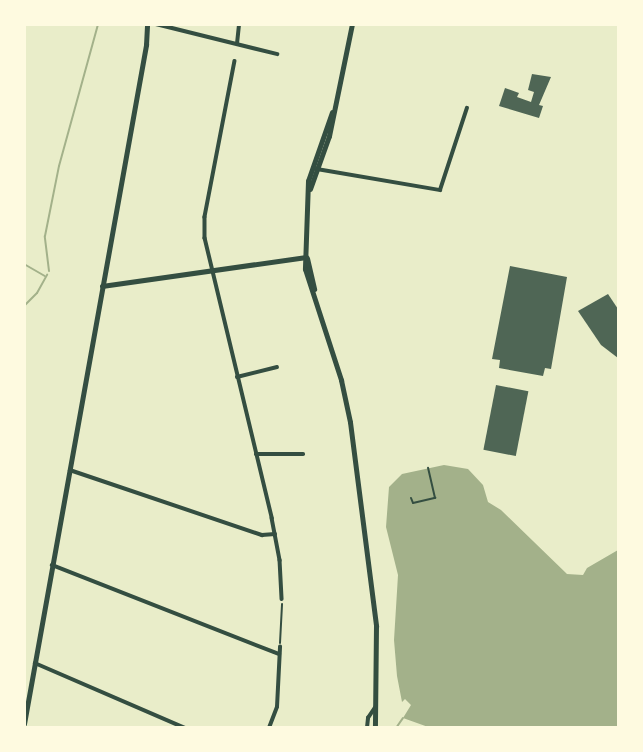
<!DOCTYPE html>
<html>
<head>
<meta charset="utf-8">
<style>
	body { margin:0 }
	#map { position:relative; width:643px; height:752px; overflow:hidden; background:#e9edc9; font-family:"Space Grotesk",sans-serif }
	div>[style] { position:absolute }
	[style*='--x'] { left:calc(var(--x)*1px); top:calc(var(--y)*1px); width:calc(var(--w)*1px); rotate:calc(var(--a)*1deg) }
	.water>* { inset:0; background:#a3b18a }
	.stream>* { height:2px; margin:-1px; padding:0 1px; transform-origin:1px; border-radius:1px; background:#a3b18a }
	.building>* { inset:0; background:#4f6655; transform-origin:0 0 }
	.path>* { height:2px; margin:-1px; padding:0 1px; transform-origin:1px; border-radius:1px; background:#344e41 }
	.minor>* { height:3.5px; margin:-1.75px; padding:0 1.75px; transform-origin:1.75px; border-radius:1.75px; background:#344e41 }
	.tertiary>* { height:4.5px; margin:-2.25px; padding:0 2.25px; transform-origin:2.25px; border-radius:2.25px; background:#344e41 }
	.primary>* { height:5px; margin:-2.5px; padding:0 2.5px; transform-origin:2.5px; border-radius:2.5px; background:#344e41 }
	span { translate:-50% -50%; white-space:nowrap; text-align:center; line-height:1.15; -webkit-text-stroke:5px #fefae0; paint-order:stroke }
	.frame { position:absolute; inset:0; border:26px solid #fefae0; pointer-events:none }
</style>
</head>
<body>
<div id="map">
	<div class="water">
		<div style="clip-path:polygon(444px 465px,468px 469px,483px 485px,488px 502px,501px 510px,567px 574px,583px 575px,587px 568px,618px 550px,618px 727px,431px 728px,403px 718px,411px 705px,405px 699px,402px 702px,397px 676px,394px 640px,398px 575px,386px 527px,389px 487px,402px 474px)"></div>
	</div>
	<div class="stream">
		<div style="--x:24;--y:264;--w:24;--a:30"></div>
		<div style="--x:49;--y:271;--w:35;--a:-97"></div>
		<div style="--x:45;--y:236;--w:71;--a:-78.7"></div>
		<div style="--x:59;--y:166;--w:147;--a:-74.6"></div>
		<div style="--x:24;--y:306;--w:18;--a:-45"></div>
		<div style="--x:37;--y:293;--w:21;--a:-61"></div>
		<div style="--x:396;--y:728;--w:12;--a:-55"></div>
	</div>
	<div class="building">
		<div style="clip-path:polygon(532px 74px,551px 77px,539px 105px,543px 106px,539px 118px,499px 106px,505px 88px,519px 93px,517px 97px,531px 102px,534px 92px,528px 90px)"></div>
		<div style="clip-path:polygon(510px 266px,567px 277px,551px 369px,545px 368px,543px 376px,499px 368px,500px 360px,492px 359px)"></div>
		<div style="clip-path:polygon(608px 294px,618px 309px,618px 358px,601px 345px,578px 311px)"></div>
		<div style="left:496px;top:385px;width:33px;height:66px;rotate:11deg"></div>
	</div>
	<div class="path">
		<div style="--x:411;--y:498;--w:5;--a:68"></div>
		<div style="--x:413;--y:503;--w:23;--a:-13"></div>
		<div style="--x:435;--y:498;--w:31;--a:-103"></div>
		<div style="--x:280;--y:643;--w:39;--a:-87"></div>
	</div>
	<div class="minor">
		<div style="--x:156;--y:24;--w:125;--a:13.9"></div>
		<div style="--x:237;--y:44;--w:20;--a:-84"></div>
		<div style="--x:235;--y:61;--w:159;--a:100.9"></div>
		<div style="--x:205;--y:217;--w:21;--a:90"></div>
		<div style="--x:205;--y:238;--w:288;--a:76.5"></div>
		<div style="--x:272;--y:518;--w:43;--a:79.2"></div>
		<div style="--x:280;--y:560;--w:39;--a:87"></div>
		<div style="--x:317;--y:169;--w:125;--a:9.7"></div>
		<div style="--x:440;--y:190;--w:86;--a:-71.8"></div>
		<div style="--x:237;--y:377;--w:41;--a:-14"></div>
		<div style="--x:256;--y:454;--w:47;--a:0"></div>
		<div style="--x:70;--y:470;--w:203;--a:18.7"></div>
		<div style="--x:262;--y:535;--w:13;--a:-4"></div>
		<div style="--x:52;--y:565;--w:244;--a:21.4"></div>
		<div style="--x:35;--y:663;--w:163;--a:23.4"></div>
		<div style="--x:269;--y:728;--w:22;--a:-69"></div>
		<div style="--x:277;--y:707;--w:60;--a:-87.1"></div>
		<div style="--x:367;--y:728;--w:10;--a:-84"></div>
		<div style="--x:368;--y:718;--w:14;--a:-56"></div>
	</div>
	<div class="tertiary">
		<div style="--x:102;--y:286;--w:206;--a:-8.1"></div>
		<div style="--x:24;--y:724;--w:690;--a:-79.81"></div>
		<div style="--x:146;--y:45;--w:21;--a:-87"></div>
	</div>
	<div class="primary">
		<div style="--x:332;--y:112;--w:73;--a:109.2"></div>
		<div style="--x:308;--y:181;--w:88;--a:92"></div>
		<div style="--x:305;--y:269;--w:117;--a:72"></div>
		<div style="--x:341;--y:380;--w:43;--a:77.9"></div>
		<div style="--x:350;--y:422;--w:206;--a:82.7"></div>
		<div style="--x:376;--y:626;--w:102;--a:90.6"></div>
		<div style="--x:310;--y:189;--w:56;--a:-70.3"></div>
		<div style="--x:329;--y:136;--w:114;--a:-78.4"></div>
		<div style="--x:307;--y:258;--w:32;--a:77"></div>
	</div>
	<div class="frame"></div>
</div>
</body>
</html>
